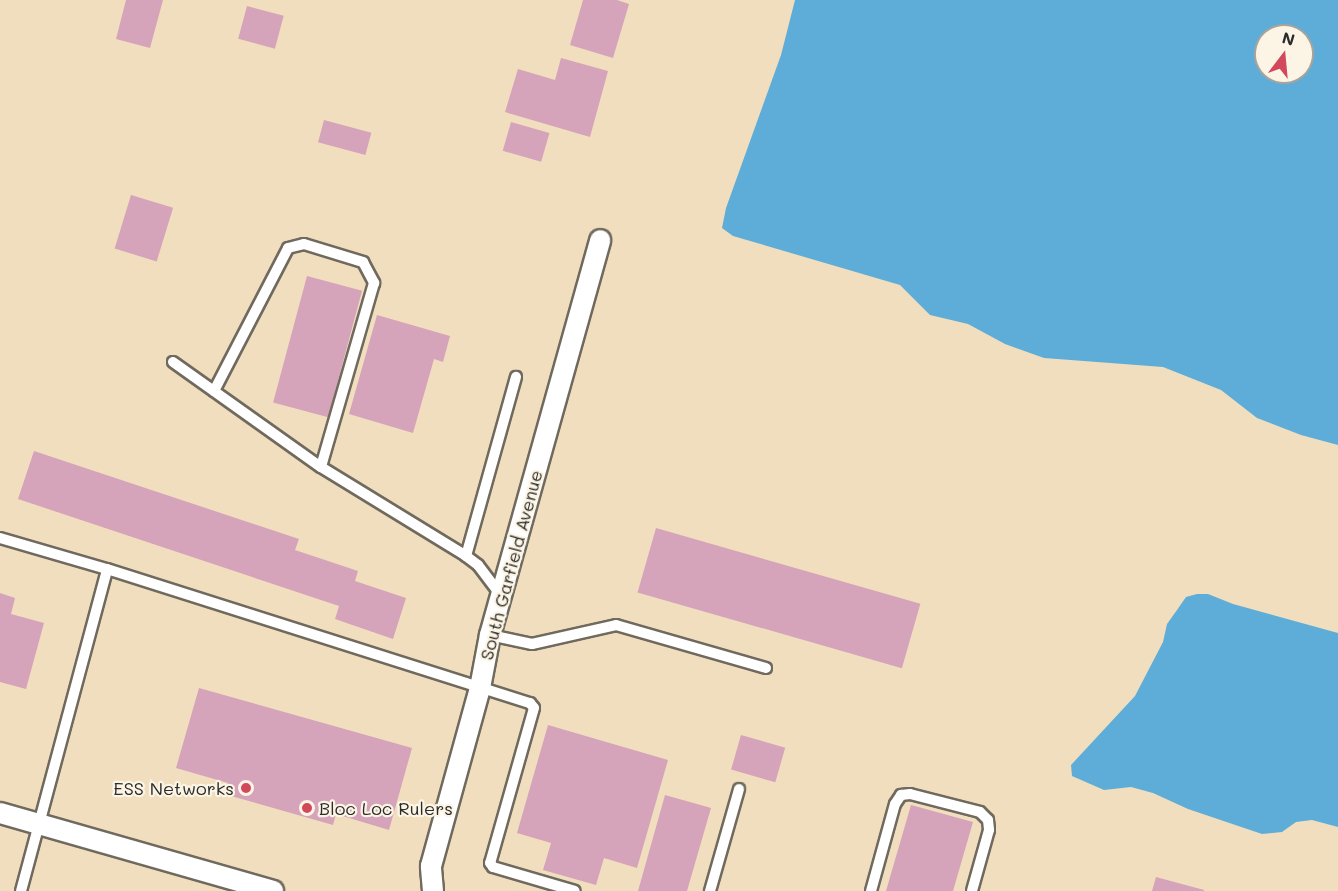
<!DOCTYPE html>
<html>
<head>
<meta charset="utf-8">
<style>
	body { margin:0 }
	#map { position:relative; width:1338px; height:891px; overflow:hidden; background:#f1debe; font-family:Mali,sans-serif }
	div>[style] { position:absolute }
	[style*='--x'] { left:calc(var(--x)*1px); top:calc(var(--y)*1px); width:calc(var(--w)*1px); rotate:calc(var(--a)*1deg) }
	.water>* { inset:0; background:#5eadd8 }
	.building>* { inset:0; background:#d5a3ba; transform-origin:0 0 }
	.roads { filter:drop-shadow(2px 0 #706a5e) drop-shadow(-2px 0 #706a5e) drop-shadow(0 2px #706a5e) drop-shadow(0 -2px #706a5e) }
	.lane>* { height:10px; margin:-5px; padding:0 5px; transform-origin:5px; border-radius:5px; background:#fff }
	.street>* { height:20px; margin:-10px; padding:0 10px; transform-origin:10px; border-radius:10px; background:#fff }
	.dots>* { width:16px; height:16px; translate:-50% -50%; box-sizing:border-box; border:3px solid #fcf5e5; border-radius:50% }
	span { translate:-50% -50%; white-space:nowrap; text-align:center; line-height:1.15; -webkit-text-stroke:4.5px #fcf5e5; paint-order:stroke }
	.street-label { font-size:18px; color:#2b2b2b }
	.poi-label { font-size:18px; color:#2b2b2b }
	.right { translate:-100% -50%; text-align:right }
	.left { translate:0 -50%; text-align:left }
	.north { position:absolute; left:1254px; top:24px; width:60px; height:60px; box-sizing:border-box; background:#fcf5e5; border:2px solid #a8a49b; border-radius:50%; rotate:16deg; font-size:16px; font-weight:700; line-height:24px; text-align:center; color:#2b2b2b }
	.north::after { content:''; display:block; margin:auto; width:21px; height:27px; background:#d1495b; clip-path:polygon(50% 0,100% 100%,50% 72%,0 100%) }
</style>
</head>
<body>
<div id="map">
	<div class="water">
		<div style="clip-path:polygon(evenodd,795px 0,1338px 0,1338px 445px,1301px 435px,1257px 418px,1221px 390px,1163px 367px,1044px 358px,1005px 344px,968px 324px,930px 315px,900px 285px,733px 236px,722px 228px,726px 208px,781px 55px,795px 0,1266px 36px,1302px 36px,1302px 72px,1266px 72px,1266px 36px)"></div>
		<div style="clip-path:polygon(1197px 594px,1208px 594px,1233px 604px,1338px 633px,1338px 827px,1312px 820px,1296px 822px,1282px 832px,1262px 834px,1188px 809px,1153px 793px,1131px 787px,1104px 790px,1072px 776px,1071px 765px,1135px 696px,1163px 642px,1167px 624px,1177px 610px,1186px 597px)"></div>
	</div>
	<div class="building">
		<div style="clip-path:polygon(126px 0,163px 0,150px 48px,116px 39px)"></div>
		<div style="clip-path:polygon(583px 0,617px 0,629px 4px,613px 58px,570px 45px)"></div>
		<div style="left:247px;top:6px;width:38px;height:34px;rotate:15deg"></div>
		<div style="clip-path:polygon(561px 58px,608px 71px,590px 137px,505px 112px,518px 69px,555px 80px)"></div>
		<div style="left:324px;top:120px;width:49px;height:23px;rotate:15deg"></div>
		<div style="left:511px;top:122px;width:40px;height:30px;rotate:16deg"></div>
		<div style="left:131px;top:195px;width:44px;height:56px;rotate:17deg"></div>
		<div style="left:307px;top:276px;width:57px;height:131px;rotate:15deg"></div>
		<div style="clip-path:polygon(377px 315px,450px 336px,443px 362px,434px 359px,413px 433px,349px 414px)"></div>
		<div style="clip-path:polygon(34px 451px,299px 539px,295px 550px,358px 571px,355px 581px,406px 598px,393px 639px,335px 619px,339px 606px,18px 499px)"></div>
		<div style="left:656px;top:528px;width:275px;height:67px;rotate:16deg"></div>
		<div style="clip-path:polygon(0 593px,15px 598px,11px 614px,44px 623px,26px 689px,0 682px)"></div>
		<div style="clip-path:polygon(199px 688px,412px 748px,389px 830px,336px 814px,333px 825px,224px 794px,228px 783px,176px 768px)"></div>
		<div style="clip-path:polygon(548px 725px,668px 760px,637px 868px,604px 858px,596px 885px,543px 870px,551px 843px,517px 833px)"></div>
		<div style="left:741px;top:735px;width:46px;height:36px;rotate:16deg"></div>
		<div style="clip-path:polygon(665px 795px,711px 808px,687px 891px,638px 891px)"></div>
		<div style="clip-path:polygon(911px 805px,973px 822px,953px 891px,886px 891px)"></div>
		<div style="clip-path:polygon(1156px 877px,1204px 890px,1204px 891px,1152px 891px)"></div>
	</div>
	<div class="roads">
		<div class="lane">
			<div style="--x:173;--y:362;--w:181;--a:35.4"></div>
			<div style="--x:321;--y:467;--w:170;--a:31.5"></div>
			<div style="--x:466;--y:556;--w:15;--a:37"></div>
			<div style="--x:478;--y:565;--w:38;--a:53"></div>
			<div style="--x:214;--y:391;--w:161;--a:-62.6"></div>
			<div style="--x:288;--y:248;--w:16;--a:-14"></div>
			<div style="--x:304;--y:244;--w:62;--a:17"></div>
			<div style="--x:363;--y:262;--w:24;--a:62"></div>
			<div style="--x:374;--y:283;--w:191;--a:106.1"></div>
			<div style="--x:0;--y:538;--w:111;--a:16.2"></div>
			<div style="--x:466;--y:556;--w:186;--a:-74.4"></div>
			<div style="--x:490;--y:635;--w:43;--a:12.1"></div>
			<div style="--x:532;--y:644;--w:86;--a:-12.7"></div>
			<div style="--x:616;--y:625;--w:156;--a:16"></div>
			<div style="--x:21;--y:891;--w:333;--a:-75"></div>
			<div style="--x:107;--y:569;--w:444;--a:17.6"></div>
			<div style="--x:530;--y:703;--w:6;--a:51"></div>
			<div style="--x:534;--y:708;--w:161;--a:105.8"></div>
			<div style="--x:490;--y:863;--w:5;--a:53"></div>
			<div style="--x:493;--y:867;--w:85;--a:16.3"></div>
			<div style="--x:710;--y:891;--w:106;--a:-74.1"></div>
			<div style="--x:871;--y:891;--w:90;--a:-74.6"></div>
			<div style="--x:895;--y:804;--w:11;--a:-56"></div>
			<div style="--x:901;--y:795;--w:9;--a:-6"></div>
			<div style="--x:910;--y:794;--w:72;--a:14.4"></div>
			<div style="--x:980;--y:812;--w:11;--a:45"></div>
			<div style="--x:988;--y:820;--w:10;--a:84"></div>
			<div style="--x:989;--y:830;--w:63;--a:105.6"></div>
		</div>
		<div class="street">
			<div style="--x:0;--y:813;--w:284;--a:15.9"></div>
			<div style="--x:433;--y:891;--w:25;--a:-95"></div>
			<div style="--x:431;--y:866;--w:185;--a:-74.6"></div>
			<div style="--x:480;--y:688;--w:54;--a:-79.3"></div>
			<div style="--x:490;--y:635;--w:410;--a:-74.4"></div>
		</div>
	</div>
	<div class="dots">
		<div style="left:246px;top:788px;background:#d1495b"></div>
		<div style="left:307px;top:808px;background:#d1495b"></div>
	</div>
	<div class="street-label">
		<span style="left:511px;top:565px;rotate:-75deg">South Garfield Avenue</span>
	</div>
	<div class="poi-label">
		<span class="right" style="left:234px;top:788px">ESS Networks</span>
		<span class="left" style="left:319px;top:808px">Bloc Loc Rulers</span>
	</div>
	<div class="north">N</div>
</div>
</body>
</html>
